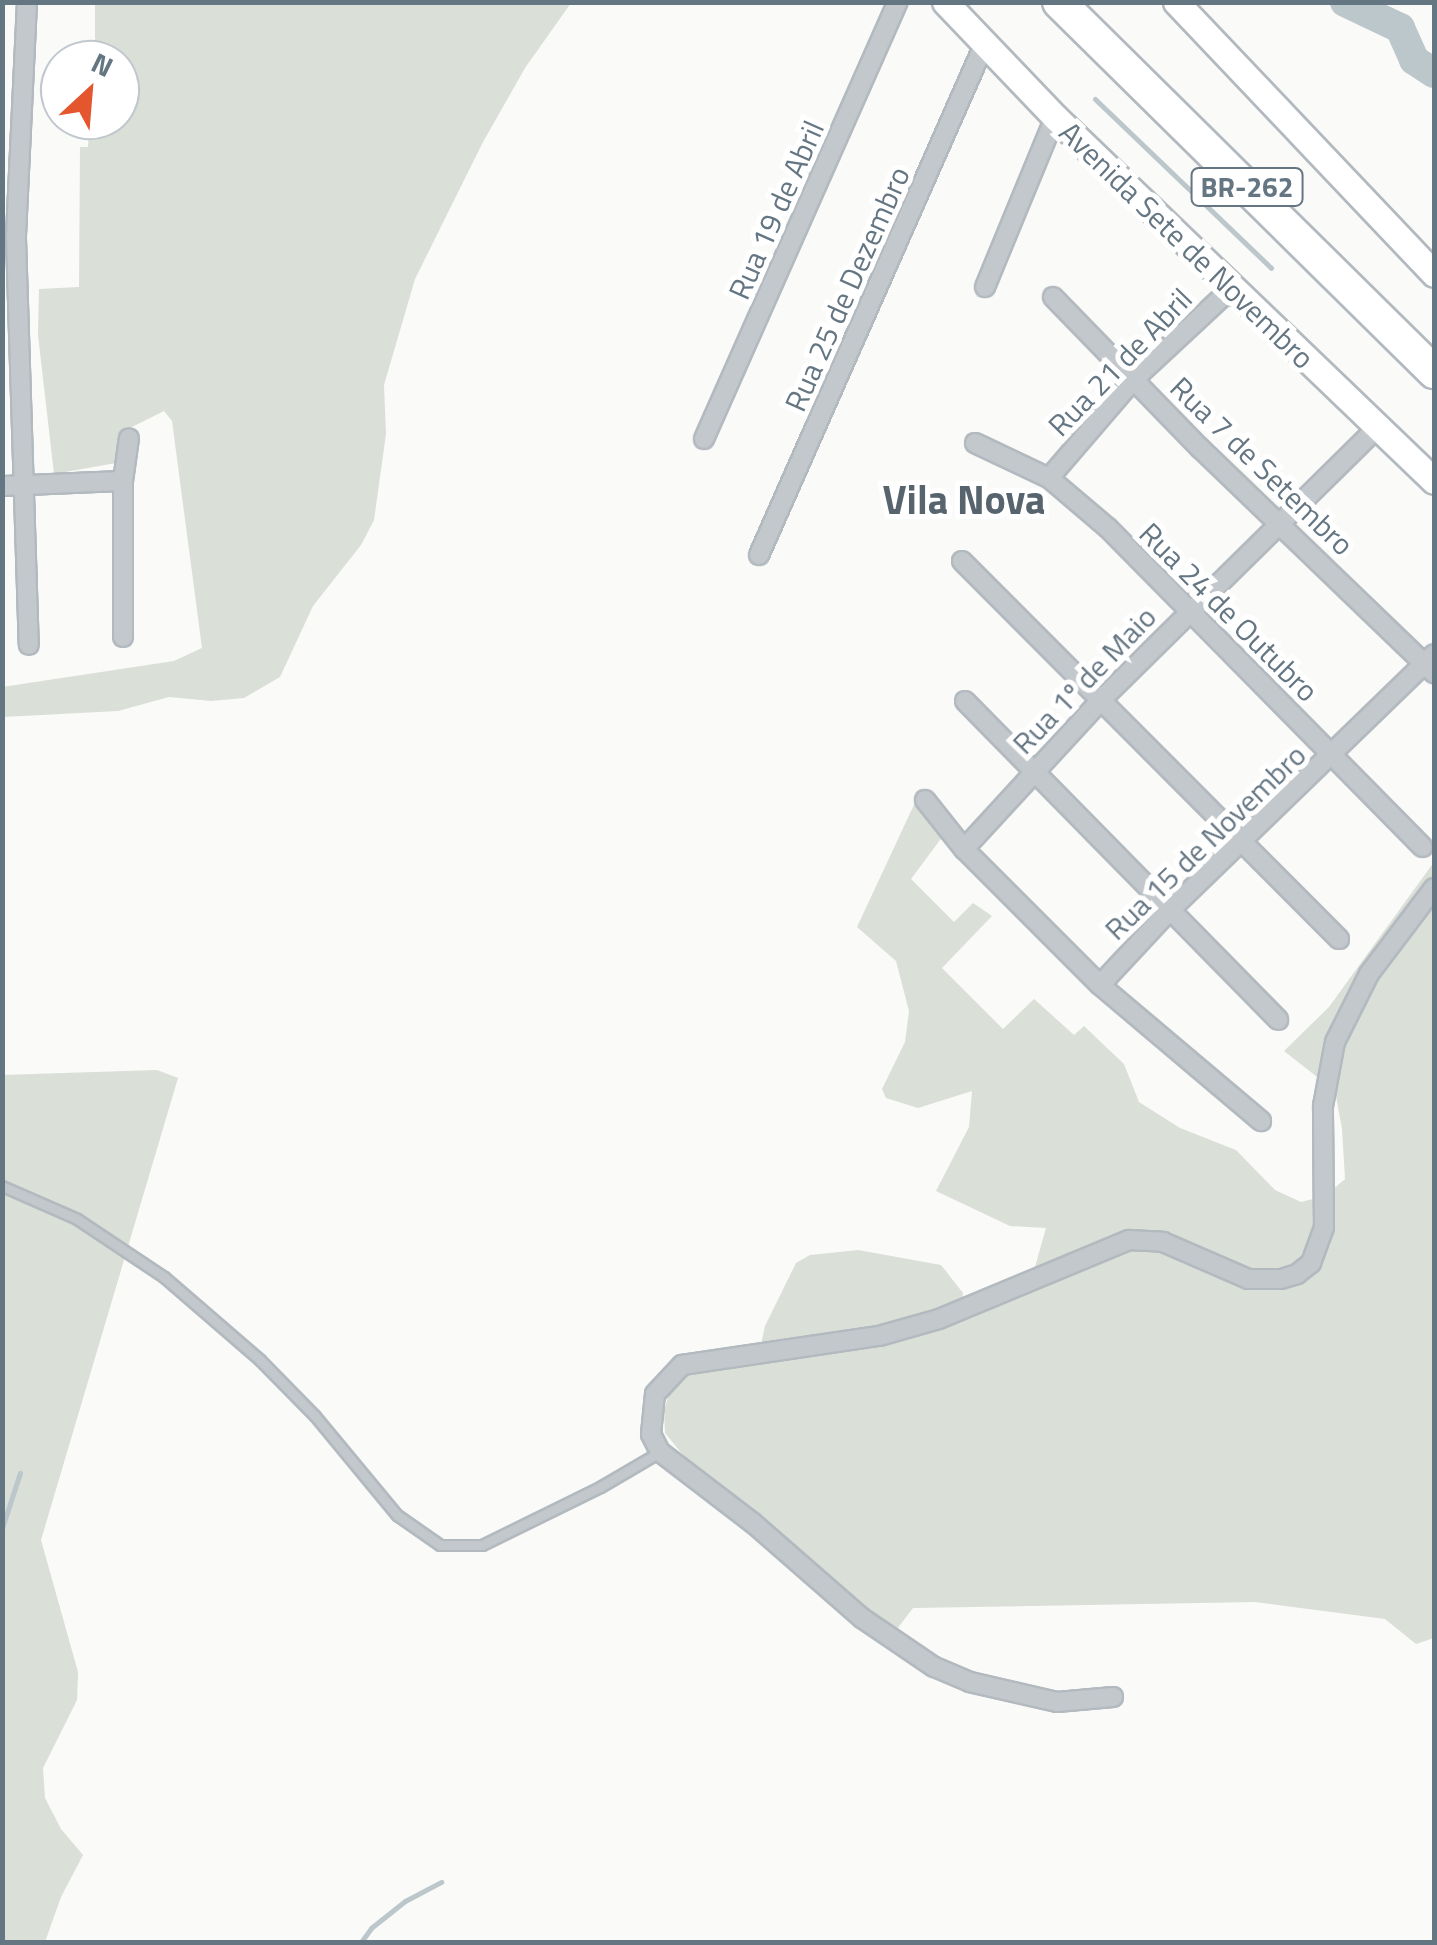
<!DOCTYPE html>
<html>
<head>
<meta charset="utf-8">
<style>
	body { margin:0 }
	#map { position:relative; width:1437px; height:1945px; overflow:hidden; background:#fafaf8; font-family:"Titillium Web",sans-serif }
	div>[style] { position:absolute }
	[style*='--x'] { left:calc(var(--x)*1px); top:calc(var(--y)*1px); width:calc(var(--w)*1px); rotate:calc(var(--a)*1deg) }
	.green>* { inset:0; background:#dadfd7 }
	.stream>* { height:5px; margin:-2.5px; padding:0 2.5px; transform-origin:2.5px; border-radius:2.5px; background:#bbc7cb }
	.river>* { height:30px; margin:-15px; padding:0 15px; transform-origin:15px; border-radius:15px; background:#bbc7cb }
	.roads { filter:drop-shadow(2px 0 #b3babf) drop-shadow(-2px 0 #b3babf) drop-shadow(0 2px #b3babf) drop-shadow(0 -2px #b3babf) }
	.lane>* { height:9px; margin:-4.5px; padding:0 4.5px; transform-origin:4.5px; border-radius:4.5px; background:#c3c8cc }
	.street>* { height:18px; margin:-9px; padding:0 9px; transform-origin:9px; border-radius:9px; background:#c3c8cc }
	.secondary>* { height:25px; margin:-12.5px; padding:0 12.5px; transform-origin:12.5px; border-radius:12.5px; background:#fff }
	.highway>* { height:32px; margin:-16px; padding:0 16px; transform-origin:16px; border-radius:16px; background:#fff }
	span { translate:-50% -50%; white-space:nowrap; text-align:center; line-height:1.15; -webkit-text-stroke:10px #fff; paint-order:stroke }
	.shield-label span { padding:2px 8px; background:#fff; border:2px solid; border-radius:8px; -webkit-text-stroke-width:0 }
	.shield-label { font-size:28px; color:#657683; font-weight:700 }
	.street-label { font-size:30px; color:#657683 }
	.district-label { font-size:40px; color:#57646e; font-weight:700 }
	.frame { position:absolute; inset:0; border:5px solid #657683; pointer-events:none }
	.north { position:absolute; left:40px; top:40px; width:100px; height:100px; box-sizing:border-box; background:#fff; border:2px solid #c1c8cd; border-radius:50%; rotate:26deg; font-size:28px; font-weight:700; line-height:40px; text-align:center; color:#657683 }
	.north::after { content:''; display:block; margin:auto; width:35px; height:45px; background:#e4572e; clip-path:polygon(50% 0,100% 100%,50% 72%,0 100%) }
</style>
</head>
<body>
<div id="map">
	<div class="green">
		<div style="clip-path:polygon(95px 3px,571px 3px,525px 68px,483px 142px,415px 279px,384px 385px,386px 434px,374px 520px,361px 545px,313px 606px,280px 677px,244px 698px,211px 701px,169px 697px,118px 711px,3px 717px,2px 687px,174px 661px,202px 648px,172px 421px,164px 411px,130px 428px,116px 463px,54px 474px,38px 335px,39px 289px,79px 287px,80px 147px,88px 147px,90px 120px,120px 120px,120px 60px,95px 60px)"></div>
		<div style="clip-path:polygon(919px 794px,946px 832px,911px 879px,954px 922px,973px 903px,992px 916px,942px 968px,1003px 1029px,1034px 999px,1074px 1035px,1084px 1026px,1124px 1064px,1139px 1102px,1180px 1128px,1236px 1150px,1275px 1190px,1301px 1202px,1325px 1196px,1345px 1179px,1342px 1129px,1335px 1091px,1284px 1051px,1329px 1007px,1434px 862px,1434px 1638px,1416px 1644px,1385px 1619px,1255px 1602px,913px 1608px,897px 1629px,854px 1602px,700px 1476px,665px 1433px,664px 1410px,673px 1382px,684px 1369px,759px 1354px,765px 1326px,796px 1263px,810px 1255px,858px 1250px,941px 1265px,963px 1293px,961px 1306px,1033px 1274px,1046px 1228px,1010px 1226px,936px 1191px,969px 1127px,972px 1091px,918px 1108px,886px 1098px,882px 1089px,905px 1042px,909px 1011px,896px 961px,857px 927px)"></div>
		<div style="clip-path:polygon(157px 1070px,178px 1078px,41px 1540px,78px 1672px,77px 1700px,43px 1768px,45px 1798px,61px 1829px,83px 1855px,61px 1897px,45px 1942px,2px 1942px,2px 1075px)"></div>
	</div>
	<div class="stream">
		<div style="--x:1095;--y:99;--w:244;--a:43.8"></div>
		<div style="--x:2;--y:1528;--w:58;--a:-71.9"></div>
		<div style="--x:361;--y:1942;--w:17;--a:-54"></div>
		<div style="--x:371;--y:1928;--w:43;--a:-38.5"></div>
		<div style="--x:405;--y:1901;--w:41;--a:-27.8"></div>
	</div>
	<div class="river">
		<div style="--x:1345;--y:2;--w:61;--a:25.3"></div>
		<div style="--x:1400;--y:28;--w:35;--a:66"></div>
		<div style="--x:1414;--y:60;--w:24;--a:33"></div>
	</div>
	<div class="roads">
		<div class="lane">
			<div style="--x:2;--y:1186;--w:82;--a:23.7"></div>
			<div style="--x:77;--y:1219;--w:105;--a:33.7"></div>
			<div style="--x:164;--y:1277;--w:127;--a:40.8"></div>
			<div style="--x:260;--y:1360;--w:78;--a:45.5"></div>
			<div style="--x:315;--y:1416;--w:129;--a:50.4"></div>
			<div style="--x:397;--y:1515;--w:52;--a:34.9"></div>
			<div style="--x:440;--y:1545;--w:42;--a:0"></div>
			<div style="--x:482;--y:1545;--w:131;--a:-26.2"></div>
			<div style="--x:600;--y:1487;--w:69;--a:-30.3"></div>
		</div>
		<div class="street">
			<div style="--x:27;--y:2;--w:237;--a:92.7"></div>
			<div style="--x:16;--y:239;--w:406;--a:88.2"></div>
			<div style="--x:985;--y:287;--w:184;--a:-67.6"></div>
			<div style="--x:1053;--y:297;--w:211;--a:45.8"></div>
			<div style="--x:1200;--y:448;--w:325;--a:43.9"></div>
			<div style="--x:704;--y:439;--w:478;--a:-66.1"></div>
			<div style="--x:975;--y:443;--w:82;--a:25.3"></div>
			<div style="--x:1049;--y:478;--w:77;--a:40.3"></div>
			<div style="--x:1108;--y:528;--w:448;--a:45.4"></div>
			<div style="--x:1049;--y:478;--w:130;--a:-49.4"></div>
			<div style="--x:1134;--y:379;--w:135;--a:-42.9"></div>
			<div style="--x:2;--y:486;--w:121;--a:-2.4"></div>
			<div style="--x:759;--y:555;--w:557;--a:-66.19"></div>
			<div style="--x:962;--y:561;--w:534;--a:45.08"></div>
			<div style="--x:123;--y:637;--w:156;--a:-90"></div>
			<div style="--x:123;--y:481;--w:43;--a:-82.1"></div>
			<div style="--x:965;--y:701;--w:447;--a:45.5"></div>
			<div style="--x:925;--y:800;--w:63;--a:51.5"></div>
			<div style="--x:964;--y:849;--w:192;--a:45"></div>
			<div style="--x:1100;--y:985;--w:211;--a:40.2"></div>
			<div style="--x:964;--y:849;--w:202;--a:-47.4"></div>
			<div style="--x:1101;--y:700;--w:388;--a:-44.6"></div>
			<div style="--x:1100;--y:985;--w:101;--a:-47"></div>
			<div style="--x:1169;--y:911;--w:369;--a:-44.1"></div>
			<div style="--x:1113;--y:1697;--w:56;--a:174.9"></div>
			<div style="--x:1057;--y:1702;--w:89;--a:-167.1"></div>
			<div style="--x:970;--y:1682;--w:39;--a:-157"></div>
			<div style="--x:934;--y:1667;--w:87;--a:-145.8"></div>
			<div style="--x:862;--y:1618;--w:145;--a:-138.9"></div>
			<div style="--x:753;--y:1523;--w:117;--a:-142.6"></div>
			<div style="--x:660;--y:1452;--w:20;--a:-117"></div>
			<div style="--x:651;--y:1434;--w:40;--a:-84.3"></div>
			<div style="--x:655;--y:1394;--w:40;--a:-47"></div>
			<div style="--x:682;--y:1365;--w:199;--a:-8.4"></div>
			<div style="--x:879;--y:1336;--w:62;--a:-15.8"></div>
			<div style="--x:939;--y:1319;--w:206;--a:-22.6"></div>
			<div style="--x:1129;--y:1240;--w:34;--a:3"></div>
			<div style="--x:1163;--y:1242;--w:93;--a:23.5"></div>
			<div style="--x:1248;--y:1279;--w:33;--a:0"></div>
			<div style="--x:1281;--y:1279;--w:17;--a:-17"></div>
			<div style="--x:1297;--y:1274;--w:18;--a:-38"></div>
			<div style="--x:1311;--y:1263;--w:37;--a:-70"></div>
			<div style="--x:1324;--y:1228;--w:122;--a:-90.5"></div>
			<div style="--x:1323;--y:1106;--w:65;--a:-79.4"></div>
			<div style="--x:1335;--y:1042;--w:76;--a:-63.4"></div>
			<div style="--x:1369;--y:974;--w:108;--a:-52.9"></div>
		</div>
		<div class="secondary">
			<div style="--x:945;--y:2;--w:159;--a:46.3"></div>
			<div style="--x:1055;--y:117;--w:525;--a:43.84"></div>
			<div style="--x:1176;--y:2;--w:375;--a:46.5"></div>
		</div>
		<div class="highway">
			<div style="--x:1059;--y:2;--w:527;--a:44.62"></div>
		</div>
	</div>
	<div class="shield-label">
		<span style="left:1247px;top:187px">BR-262</span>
	</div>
	<div class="street-label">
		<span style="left:776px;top:210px;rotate:-66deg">Rua 19 de Abril</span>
		<span style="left:1187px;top:245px;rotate:44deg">Avenida Sete de Novembro</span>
		<span style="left:847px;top:289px;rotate:-66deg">Rua 25 de Dezembro</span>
		<span style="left:1120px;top:362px;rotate:-46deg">Rua 21 de Abril</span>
		<span style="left:1262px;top:466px;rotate:44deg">Rua 7 de Setembro</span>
		<span style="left:1229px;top:612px;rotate:45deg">Rua 24 de Outubro</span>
		<span style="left:1084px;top:680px;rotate:-46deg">Rua 1º de Maio</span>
		<span style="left:1205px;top:842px;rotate:-44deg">Rua 15 de Novembro</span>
	</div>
	<div class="district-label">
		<span style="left:964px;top:500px">Vila Nova</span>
	</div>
	<div class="frame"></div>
	<div class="north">N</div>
</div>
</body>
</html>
